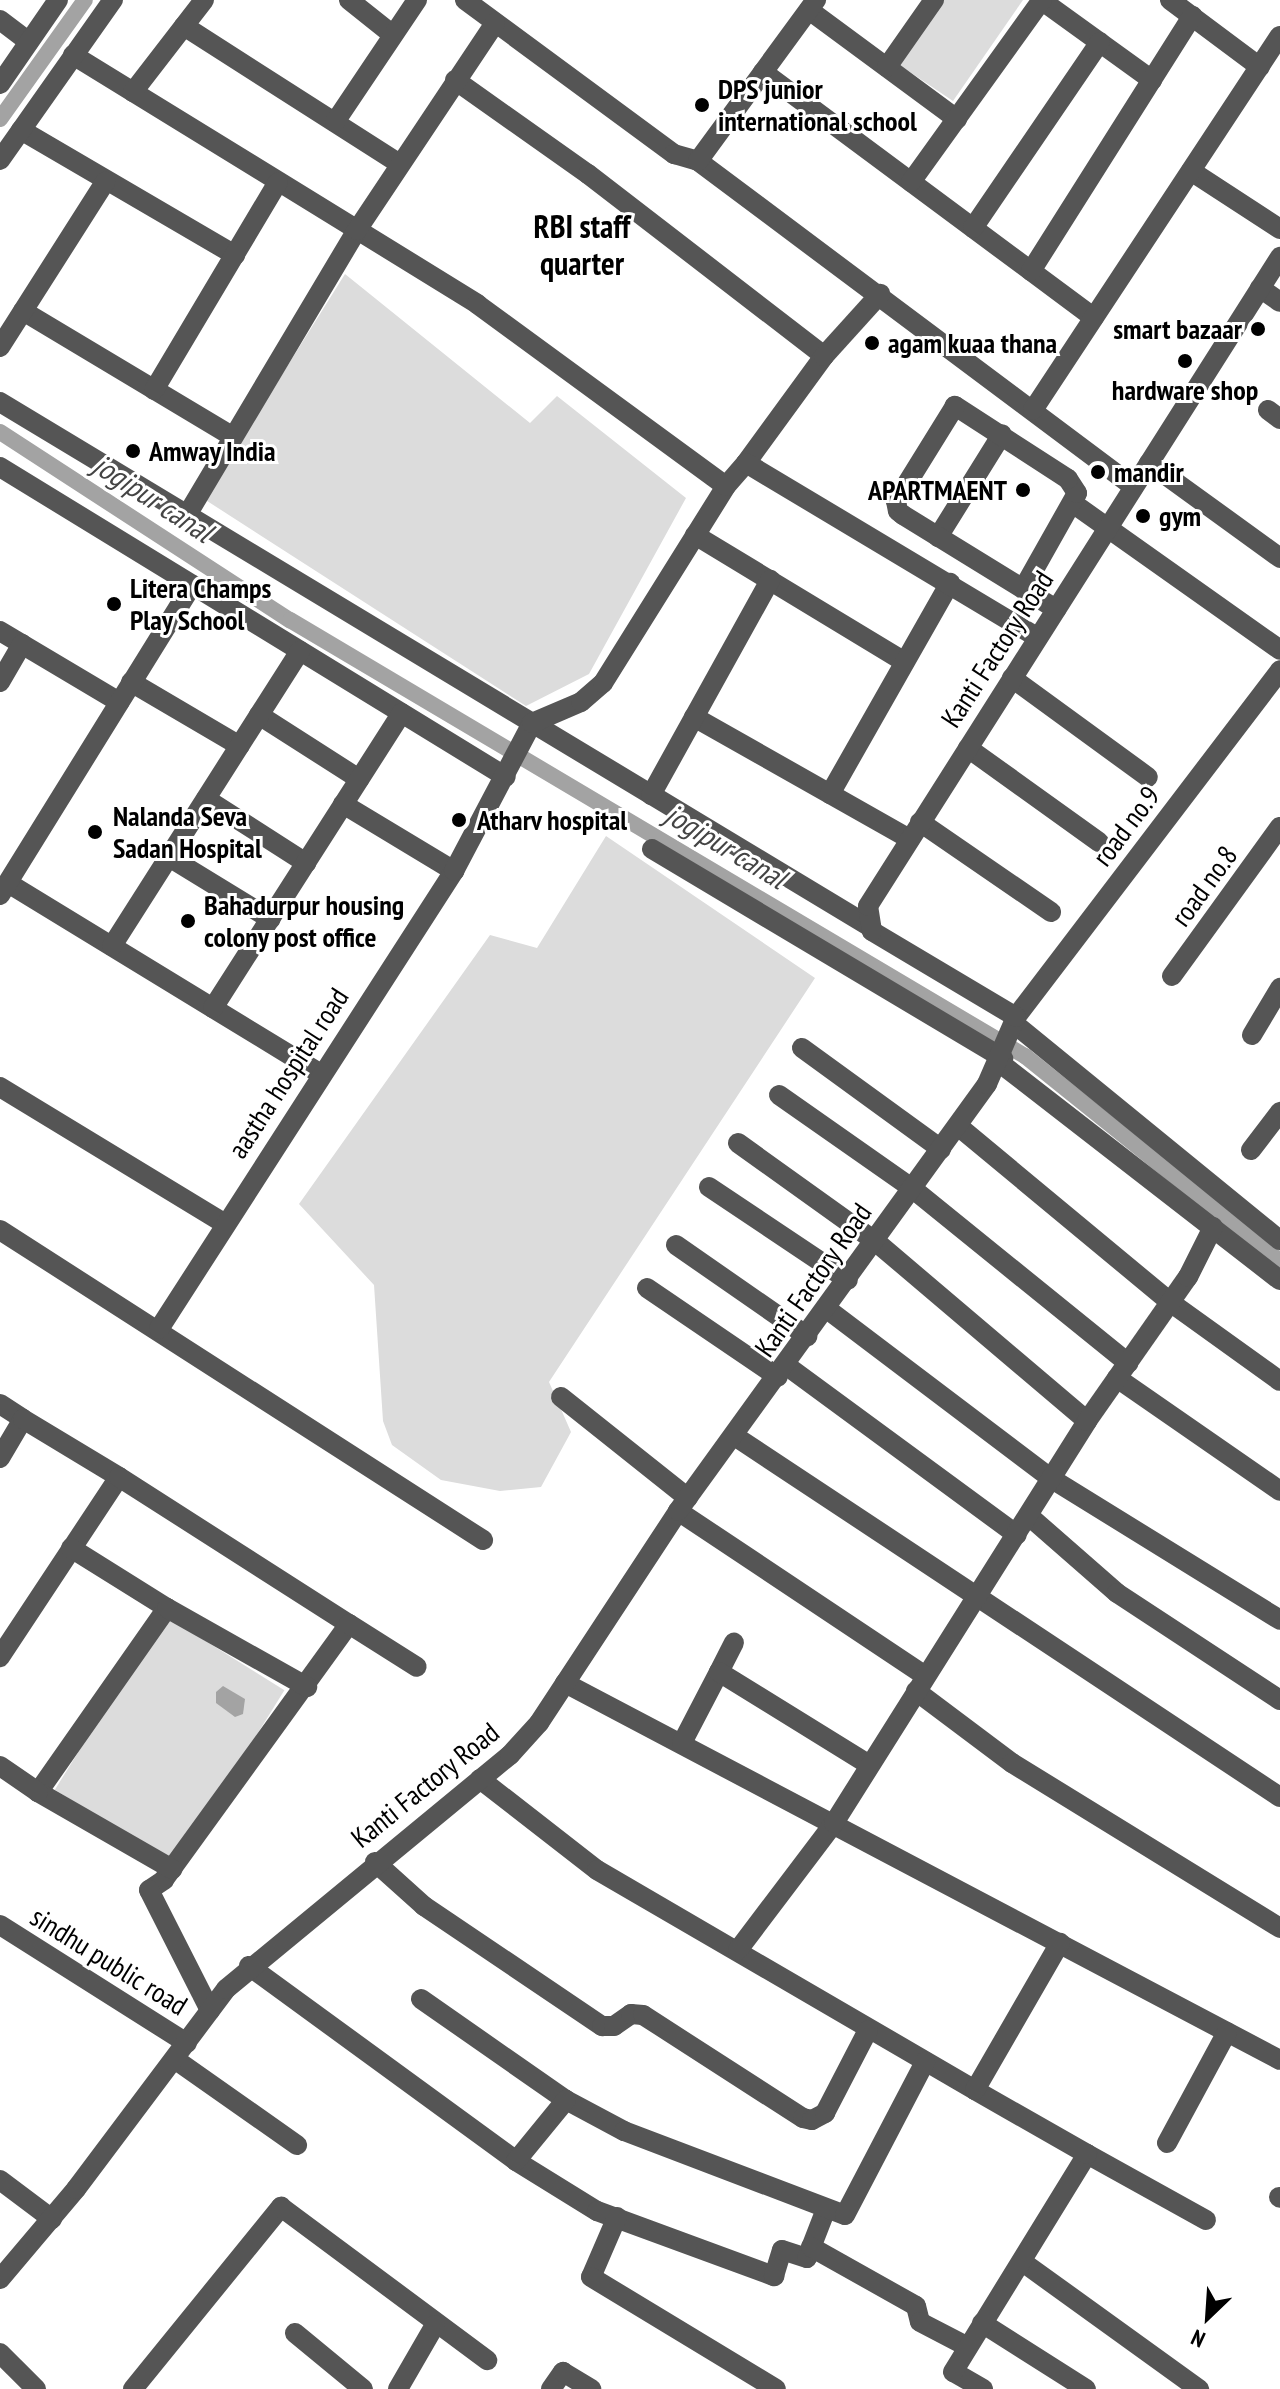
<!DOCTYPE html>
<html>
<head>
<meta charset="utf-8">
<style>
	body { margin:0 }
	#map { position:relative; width:1280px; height:2389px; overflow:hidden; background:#fff; font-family:"PT Sans Narrow",sans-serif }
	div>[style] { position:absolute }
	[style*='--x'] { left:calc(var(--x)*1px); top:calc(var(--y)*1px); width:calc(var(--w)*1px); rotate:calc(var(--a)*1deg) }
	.green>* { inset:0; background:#dcdcdc; transform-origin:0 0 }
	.water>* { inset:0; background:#a3a3a3 }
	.canal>* { height:16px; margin:-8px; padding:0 8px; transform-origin:8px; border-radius:8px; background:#a3a3a3 }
	.minor>* { height:20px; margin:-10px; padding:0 10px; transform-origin:10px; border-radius:10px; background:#555 }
	.dots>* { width:22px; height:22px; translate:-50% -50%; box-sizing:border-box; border:4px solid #fff; border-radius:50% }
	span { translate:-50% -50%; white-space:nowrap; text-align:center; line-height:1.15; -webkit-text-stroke:6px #fff; paint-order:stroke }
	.poi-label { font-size:28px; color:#000; font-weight:700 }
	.left { translate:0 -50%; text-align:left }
	.right { translate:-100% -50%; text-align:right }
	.street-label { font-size:28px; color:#000 }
	.water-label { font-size:30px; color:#444; font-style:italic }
	.quarter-label { font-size:32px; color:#000; font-weight:700 }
	.north { position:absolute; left:1168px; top:2277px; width:80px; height:80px; -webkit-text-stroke:6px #fff; paint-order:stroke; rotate:205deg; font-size:22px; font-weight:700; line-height:32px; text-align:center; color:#000 }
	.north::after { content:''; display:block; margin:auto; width:28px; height:36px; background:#000; clip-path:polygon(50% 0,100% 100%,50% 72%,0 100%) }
</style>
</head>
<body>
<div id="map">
	<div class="green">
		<div style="clip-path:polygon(938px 0,1023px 0,953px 101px,895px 62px)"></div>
		<div style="clip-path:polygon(345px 274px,530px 423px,557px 396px,686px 498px,589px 674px,526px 706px,204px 499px)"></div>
		<div style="clip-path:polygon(606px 836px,815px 978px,549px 1382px,571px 1432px,541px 1487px,500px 1491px,441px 1480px,392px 1445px,383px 1421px,374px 1285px,299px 1204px,490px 935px,537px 948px)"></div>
		<div style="left:164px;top:1615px;width:142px;height:206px;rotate:32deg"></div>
	</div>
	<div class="water">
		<div style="clip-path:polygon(223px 1686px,245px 1699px,243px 1714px,235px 1717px,216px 1703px,216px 1692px)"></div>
	</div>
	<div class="canal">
		<div style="--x:0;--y:119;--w:146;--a:-54.5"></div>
		<div style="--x:0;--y:432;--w:346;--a:33"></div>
		<div style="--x:290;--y:620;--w:855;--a:30.68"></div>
		<div style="--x:1025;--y:1056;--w:327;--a:38.8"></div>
	</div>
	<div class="minor">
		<div style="--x:349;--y:0;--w:56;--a:38.5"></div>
		<div style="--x:465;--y:0;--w:260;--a:36.4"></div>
		<div style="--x:674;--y:154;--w:25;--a:16"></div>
		<div style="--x:698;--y:161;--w:544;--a:36.79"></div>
		<div style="--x:1041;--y:0;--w:137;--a:35.8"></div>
		<div style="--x:1170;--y:0;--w:112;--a:36.7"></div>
		<div style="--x:809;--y:10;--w:184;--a:36.4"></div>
		<div style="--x:0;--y:20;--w:36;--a:37"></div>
		<div style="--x:184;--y:26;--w:256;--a:32.6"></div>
		<div style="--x:73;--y:55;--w:475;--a:31.6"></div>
		<div style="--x:477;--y:304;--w:308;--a:36.2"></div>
		<div style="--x:887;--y:67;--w:82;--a:-55"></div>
		<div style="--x:763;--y:72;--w:412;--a:36.6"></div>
		<div style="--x:455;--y:80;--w:163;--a:35.3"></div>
		<div style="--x:588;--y:174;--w:298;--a:37.6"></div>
		<div style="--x:0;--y:84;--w:102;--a:-55.4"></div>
		<div style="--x:133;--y:92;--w:116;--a:-52.3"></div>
		<div style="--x:335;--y:122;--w:147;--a:-56.1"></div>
		<div style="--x:21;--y:130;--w:248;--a:30.3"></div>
		<div style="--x:0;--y:160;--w:196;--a:-54.8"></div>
		<div style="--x:698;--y:161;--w:200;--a:-53.8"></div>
		<div style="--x:1191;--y:171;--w:106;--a:33.1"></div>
		<div style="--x:911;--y:182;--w:224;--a:-54.3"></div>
		<div style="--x:973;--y:228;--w:225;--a:-55.7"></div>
		<div style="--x:1031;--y:271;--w:302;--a:-57.7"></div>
		<div style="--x:1260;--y:288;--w:24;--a:35"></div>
		<div style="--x:23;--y:311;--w:244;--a:30.9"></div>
		<div style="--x:0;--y:347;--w:196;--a:-57.5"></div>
		<div style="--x:154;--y:390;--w:242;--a:-59.2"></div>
		<div style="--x:0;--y:402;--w:1015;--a:31.09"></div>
		<div style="--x:1033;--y:410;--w:448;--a:-56.6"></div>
		<div style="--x:1268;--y:410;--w:15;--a:37"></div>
		<div style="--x:746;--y:463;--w:132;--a:-53.9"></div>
		<div style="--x:824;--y:356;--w:84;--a:-47.9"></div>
		<div style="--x:1149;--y:463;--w:162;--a:35.9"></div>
		<div style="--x:0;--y:467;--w:593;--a:31.49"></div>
		<div style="--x:1074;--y:504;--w:252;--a:35.3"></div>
		<div style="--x:187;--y:515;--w:332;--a:-59.2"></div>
		<div style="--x:357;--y:230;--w:249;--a:-56.3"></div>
		<div style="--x:695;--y:535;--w:245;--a:31.2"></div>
		<div style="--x:938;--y:537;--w:121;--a:-58.1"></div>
		<div style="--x:1023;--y:589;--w:110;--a:-60.6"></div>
		<div style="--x:1077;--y:493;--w:17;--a:-123"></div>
		<div style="--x:1068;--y:479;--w:135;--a:-147.1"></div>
		<div style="--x:955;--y:406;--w:112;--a:121.8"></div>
		<div style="--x:896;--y:501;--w:10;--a:79"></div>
		<div style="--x:898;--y:511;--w:6;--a:39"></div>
		<div style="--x:903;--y:515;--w:180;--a:31.6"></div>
		<div style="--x:0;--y:631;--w:139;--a:30.8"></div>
		<div style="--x:1012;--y:678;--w:168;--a:36.1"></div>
		<div style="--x:0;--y:682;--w:44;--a:-59.9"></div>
		<div style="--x:131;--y:682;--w:126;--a:30.4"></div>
		<div style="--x:259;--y:715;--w:119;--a:32.6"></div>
		<div style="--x:694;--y:717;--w:248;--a:29.5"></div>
		<div style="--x:968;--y:748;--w:161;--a:35.7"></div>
		<div style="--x:830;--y:794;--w:243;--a:-60.4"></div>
		<div style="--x:651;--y:795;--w:246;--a:-61"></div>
		<div style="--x:206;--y:799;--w:119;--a:32.6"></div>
		<div style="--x:343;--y:804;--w:130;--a:31.1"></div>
		<div style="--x:920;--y:822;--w:159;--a:34.5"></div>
		<div style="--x:652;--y:849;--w:409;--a:30.8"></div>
		<div style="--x:169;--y:857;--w:119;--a:31.5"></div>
		<div style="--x:8;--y:883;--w:364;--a:31.4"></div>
		<div style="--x:0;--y:895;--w:365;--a:-58.2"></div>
		<div style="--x:112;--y:946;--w:350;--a:-57.5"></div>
		<div style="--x:1172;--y:976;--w:184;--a:-54.1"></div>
		<div style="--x:213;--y:1008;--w:350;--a:-57.4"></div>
		<div style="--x:1016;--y:1017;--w:436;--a:-52.7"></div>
		<div style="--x:1016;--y:1025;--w:340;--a:39.2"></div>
		<div style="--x:1252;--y:1035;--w:55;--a:-59.2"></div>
		<div style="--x:802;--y:1048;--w:172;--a:36"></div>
		<div style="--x:1000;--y:1063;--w:354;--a:37.8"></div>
		<div style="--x:0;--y:1087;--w:263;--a:31.3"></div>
		<div style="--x:779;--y:1095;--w:164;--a:35"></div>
		<div style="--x:913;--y:1189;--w:277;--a:39"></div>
		<div style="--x:958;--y:1126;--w:276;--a:39.7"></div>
		<div style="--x:1170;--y:1302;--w:135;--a:35.7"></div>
		<div style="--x:738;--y:1143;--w:168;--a:35.6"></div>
		<div style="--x:875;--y:1241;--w:278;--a:40.3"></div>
		<div style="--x:1251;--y:1150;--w:48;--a:-52.7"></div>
		<div style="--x:709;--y:1187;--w:167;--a:33.8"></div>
		<div style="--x:0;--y:1230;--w:574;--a:32.69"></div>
		<div style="--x:676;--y:1245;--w:160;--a:34.8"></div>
		<div style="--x:647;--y:1288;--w:158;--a:34.2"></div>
		<div style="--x:827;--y:1309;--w:282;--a:37.1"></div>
		<div style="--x:1052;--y:1479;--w:268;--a:31.7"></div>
		<div style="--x:159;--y:1329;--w:545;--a:-57.21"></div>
		<div style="--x:454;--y:871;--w:167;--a:-62.2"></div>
		<div style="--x:532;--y:723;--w:53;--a:-23.2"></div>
		<div style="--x:581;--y:702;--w:29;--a:-41"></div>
		<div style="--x:603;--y:683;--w:232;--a:-58"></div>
		<div style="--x:726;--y:486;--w:30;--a:-49"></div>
		<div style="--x:746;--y:463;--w:340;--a:30.9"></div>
		<div style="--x:787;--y:1366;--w:285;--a:36.3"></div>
		<div style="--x:1117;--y:1378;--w:198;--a:34.7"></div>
		<div style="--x:561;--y:1397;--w:162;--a:38.5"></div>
		<div style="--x:0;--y:1404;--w:27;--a:33"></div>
		<div style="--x:736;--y:1437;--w:652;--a:33.5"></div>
		<div style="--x:0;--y:1458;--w:45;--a:-59.5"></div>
		<div style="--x:23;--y:1419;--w:112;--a:31.1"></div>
		<div style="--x:119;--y:1477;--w:216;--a:123.5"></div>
		<div style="--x:119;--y:1477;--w:273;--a:32.6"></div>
		<div style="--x:349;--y:1624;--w:316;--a:125.9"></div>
		<div style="--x:164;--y:1880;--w:18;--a:146"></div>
		<div style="--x:149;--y:1890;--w:135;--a:63.1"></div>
		<div style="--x:678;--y:1511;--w:297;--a:33.7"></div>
		<div style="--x:1029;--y:1516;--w:117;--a:41.2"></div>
		<div style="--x:1117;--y:1593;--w:195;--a:33.3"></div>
		<div style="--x:71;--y:1548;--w:113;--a:32"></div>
		<div style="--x:167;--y:1608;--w:225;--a:125"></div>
		<div style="--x:38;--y:1792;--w:155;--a:29.9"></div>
		<div style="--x:167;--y:1608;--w:161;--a:29.4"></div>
		<div style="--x:349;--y:1624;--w:80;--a:32.3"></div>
		<div style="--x:719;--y:1672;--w:33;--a:-63"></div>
		<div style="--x:565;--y:1683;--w:808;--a:27.8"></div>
		<div style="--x:916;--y:1691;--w:120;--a:36.9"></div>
		<div style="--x:1012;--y:1763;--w:315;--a:31.6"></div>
		<div style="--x:682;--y:1743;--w:80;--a:-62.5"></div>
		<div style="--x:719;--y:1672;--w:175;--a:31.7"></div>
		<div style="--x:0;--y:1766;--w:46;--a:34.4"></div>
		<div style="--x:480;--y:1779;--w:148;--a:37.9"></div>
		<div style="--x:597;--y:1870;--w:437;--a:30.2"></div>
		<div style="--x:375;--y:1862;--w:66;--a:41.9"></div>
		<div style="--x:424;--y:1906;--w:215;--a:34"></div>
		<div style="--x:602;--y:2026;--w:12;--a:0"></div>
		<div style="--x:614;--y:2026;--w:21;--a:-35"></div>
		<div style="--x:631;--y:2014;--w:12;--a:5"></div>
		<div style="--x:643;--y:2015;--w:190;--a:32.8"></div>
		<div style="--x:803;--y:2118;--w:9;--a:13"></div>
		<div style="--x:812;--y:2120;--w:15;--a:-28"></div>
		<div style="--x:825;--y:2113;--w:93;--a:-62.6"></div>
		<div style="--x:0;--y:1925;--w:221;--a:32.3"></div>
		<div style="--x:738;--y:1950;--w:159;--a:-52.9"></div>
		<div style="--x:834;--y:1823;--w:475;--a:-57.8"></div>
		<div style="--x:1087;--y:1421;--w:176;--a:-55"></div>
		<div style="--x:1188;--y:1277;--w:56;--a:-63.4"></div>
		<div style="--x:249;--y:1966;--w:331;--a:36.1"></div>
		<div style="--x:516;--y:2161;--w:95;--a:31.7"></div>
		<div style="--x:597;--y:2211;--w:189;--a:20.2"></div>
		<div style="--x:774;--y:2276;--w:27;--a:-73"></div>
		<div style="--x:782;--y:2250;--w:26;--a:18"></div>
		<div style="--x:807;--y:2258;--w:53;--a:-68.8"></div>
		<div style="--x:421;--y:1999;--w:177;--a:34.9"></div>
		<div style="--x:566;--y:2100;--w:66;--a:28.1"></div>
		<div style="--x:624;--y:2131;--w:236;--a:20.8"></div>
		<div style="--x:845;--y:2215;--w:173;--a:-62.4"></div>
		<div style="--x:176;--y:2060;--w:148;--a:35.1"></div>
		<div style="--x:1167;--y:2143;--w:126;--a:-61.6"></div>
		<div style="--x:1087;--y:2154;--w:136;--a:29"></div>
		<div style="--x:516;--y:2161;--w:79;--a:-50.7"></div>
		<div style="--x:0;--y:2180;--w:65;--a:36.9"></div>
		<div style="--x:1279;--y:2197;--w:1;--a:45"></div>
		<div style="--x:617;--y:2217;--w:65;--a:113.4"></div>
		<div style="--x:591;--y:2277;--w:216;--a:31.2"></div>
		<div style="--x:811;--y:2247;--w:120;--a:29.3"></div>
		<div style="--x:916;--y:2306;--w:16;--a:76"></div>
		<div style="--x:920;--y:2322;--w:54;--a:27.5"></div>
		<div style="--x:1024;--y:2263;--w:216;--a:35.8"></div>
		<div style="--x:0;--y:2279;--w:118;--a:-49.8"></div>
		<div style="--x:76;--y:2189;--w:250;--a:-53.1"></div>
		<div style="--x:226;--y:1989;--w:368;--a:-39.5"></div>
		<div style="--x:510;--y:1755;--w:43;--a:-47.8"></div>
		<div style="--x:539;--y:1723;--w:254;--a:-56.7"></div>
		<div style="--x:678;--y:1511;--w:527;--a:-54.11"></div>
		<div style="--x:987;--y:1084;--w:73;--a:-66.6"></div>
		<div style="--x:1016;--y:1017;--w:168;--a:-149.2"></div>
		<div style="--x:872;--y:931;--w:25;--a:-99"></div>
		<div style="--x:868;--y:906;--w:769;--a:-57.59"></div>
		<div style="--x:982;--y:2323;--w:123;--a:32.4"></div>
		<div style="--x:295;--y:2333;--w:88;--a:39.5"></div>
		<div style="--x:0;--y:2353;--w:51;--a:45"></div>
		<div style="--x:133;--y:2389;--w:235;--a:-50.9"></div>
		<div style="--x:281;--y:2207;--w:257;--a:36.6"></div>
		<div style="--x:398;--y:2389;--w:74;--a:-60"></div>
		<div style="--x:551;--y:2389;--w:21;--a:-55"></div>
		<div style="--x:563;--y:2372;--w:33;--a:31"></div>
		<div style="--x:983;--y:2389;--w:34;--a:-150"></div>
		<div style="--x:953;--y:2372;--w:256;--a:-58.4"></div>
		<div style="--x:1087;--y:2154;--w:129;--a:-150.3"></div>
		<div style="--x:975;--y:2090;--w:170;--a:-60"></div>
	</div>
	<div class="dots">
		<div style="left:702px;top:105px;background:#000"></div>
		<div style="left:1258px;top:329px;background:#000"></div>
		<div style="left:872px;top:343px;background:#000"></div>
		<div style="left:1185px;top:361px;background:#000"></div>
		<div style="left:133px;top:451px;background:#000"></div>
		<div style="left:1098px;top:472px;background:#000"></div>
		<div style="left:1023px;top:490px;background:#000"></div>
		<div style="left:1143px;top:516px;background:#000"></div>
		<div style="left:114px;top:604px;background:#000"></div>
		<div style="left:459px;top:820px;background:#000"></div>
		<div style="left:95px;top:832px;background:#000"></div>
		<div style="left:188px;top:921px;background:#000"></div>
	</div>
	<div class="poi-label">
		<span class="left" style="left:718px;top:105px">DPS junior<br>international school</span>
		<span class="right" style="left:1242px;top:329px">smart bazaar</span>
		<span class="left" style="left:888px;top:343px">agam kuaa thana</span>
		<span style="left:1185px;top:390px">hardware shop</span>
		<span class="left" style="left:149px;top:451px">Amway India</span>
		<span class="left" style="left:1114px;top:472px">mandir</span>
		<span class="right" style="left:1007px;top:490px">APARTMAENT</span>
		<span class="left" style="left:1159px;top:516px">gym</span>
		<span class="left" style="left:130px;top:604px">Litera Champs<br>Play School</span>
		<span class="left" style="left:113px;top:832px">Nalanda Seva<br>Sadan Hospital</span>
		<span class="left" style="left:477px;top:820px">Atharv hospital</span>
		<span class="left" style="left:204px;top:921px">Bahadurpur housing<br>colony post office</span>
	</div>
	<div class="street-label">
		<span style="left:997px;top:649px;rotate:-57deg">Kanti Factory Road</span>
		<span style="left:1126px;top:826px;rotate:-53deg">road no.9</span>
		<span style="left:1204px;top:886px;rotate:-54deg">road no.8</span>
		<span style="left:288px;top:1073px;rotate:-57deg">aastha hospital road</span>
		<span style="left:813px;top:1280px;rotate:-55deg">Kanti Factory Road</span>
		<span style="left:425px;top:1785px;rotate:-39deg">Kanti Factory Road</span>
		<span style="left:109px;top:1961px;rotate:32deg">sindhu public road</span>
	</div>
	<div class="water-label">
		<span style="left:153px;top:498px;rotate:33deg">jogipur canal</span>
		<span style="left:726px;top:846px;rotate:31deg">jogipur canal</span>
	</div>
	<div class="quarter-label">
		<span style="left:582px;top:245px">RBI staff<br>quarter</span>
	</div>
	<div class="north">N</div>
</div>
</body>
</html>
